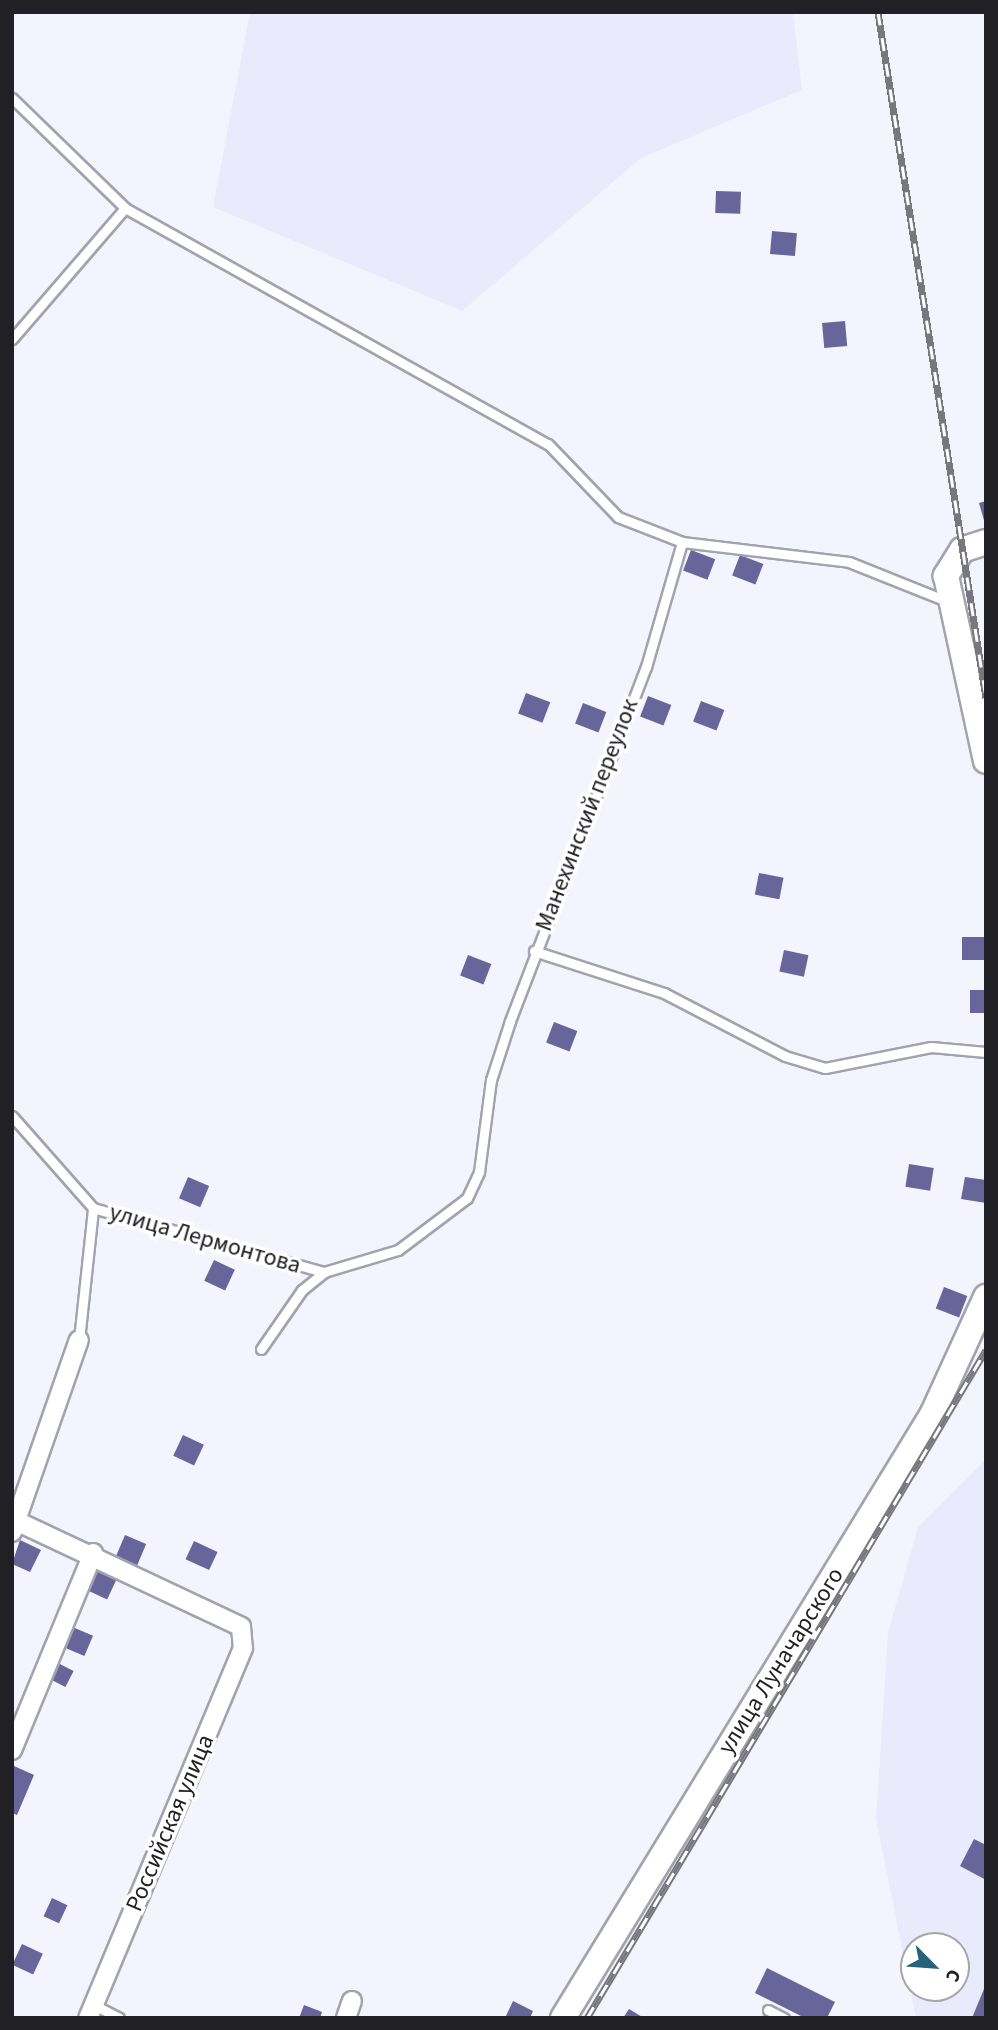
<!DOCTYPE html>
<html>
<head>
<meta charset="utf-8">
<style>
	body { margin:0 }
	#map { position:relative; width:998px; height:2030px; overflow:hidden; background:#f4f4fe; font-family:"Source Sans 3",sans-serif }
	div>[style] { position:absolute }
	[style*='--x'] { left:calc(var(--x)*1px); top:calc(var(--y)*1px); width:calc(var(--w)*1px); rotate:calc(var(--a)*1deg) }
	.built>* { inset:0; background:#eaeafd }
	.building>* { inset:0; background:#676599; transform-origin:0 0 }
	.roads { filter:drop-shadow(2px 0 #a3a3af) drop-shadow(-2px 0 #a3a3af) drop-shadow(0 2px #a3a3af) drop-shadow(0 -2px #a3a3af) }
	.lane>* { height:9px; margin:-4.5px; padding:0 4.5px; transform-origin:4.5px; border-radius:4.5px; background:#fff }
	.street>* { height:18px; margin:-9px; padding:0 9px; transform-origin:9px; border-radius:9px; background:#fff }
	.secondary>* { height:24px; margin:-12px; padding:0 12px; transform-origin:12px; border-radius:12px; background:#fff }
	.rail>* { height:7px; margin-top:-3.5px; transform-origin:0; background:repeating-linear-gradient(90deg,#fff 0 13px,#77777d 0 26px); box-sizing:border-box; border-block:2px solid #77777d }
	span { translate:-50% -50%; white-space:nowrap; text-align:center; line-height:1.15; -webkit-text-stroke:7px #fff; paint-order:stroke }
	.street-label { font-size:24px; color:#212125 }
	.frame { position:absolute; inset:0; border:14px solid #212125; pointer-events:none }
	.north { position:absolute; left:900px; top:1932px; width:70px; height:70px; box-sizing:border-box; background:#fff; border:2px solid #a6a6a8; border-radius:50%; rotate:115deg; font-size:19px; font-weight:700; line-height:28px; text-align:center; color:#212125 }
	.north::after { content:''; display:block; margin:auto; width:24px; height:32px; background:#26627a; clip-path:polygon(50% 0,100% 100%,50% 72%,0 100%) }
</style>
</head>
<body>
<div id="map">
	<div class="built">
		<div style="clip-path:polygon(250px 12px,793px 12px,802px 90px,641px 158px,462px 311px,213px 207px)"></div>
		<div style="clip-path:polygon(evenodd,986px 1459px,986px 2018px,916px 2018px,876px 1819px,888px 1633px,918px 1527px,986px 1459px,914px 1946px,956px 1946px,956px 1988px,914px 1988px,914px 1946px)"></div>
	</div>
	<div class="building">
		<div style="left:716px;top:191px;width:25px;height:22px;rotate:2deg"></div>
		<div style="left:772px;top:231px;width:25px;height:23px;rotate:5deg"></div>
		<div style="left:845px;top:321px;width:25px;height:23px;rotate:85deg"></div>
		<div style="clip-path:polygon(986px 501px,986px 524px,985px 524px,979px 503px)"></div>
		<div style="left:691px;top:550px;width:26px;height:22px;rotate:21deg"></div>
		<div style="left:740px;top:555px;width:25px;height:22px;rotate:21deg"></div>
		<div style="left:526px;top:693px;width:26px;height:22px;rotate:21deg"></div>
		<div style="left:648px;top:696px;width:25px;height:22px;rotate:21deg"></div>
		<div style="left:701px;top:701px;width:25px;height:22px;rotate:21deg"></div>
		<div style="left:583px;top:703px;width:25px;height:22px;rotate:21deg"></div>
		<div style="left:759px;top:873px;width:25px;height:22px;rotate:11deg"></div>
		<div style="left:986px;top:937px;width:23px;height:24px;rotate:90deg"></div>
		<div style="left:784px;top:950px;width:25px;height:22px;rotate:12deg"></div>
		<div style="left:468px;top:955px;width:25px;height:22px;rotate:21deg"></div>
		<div style="left:986px;top:990px;width:23px;height:16px;rotate:90deg"></div>
		<div style="left:554px;top:1022px;width:25px;height:22px;rotate:21deg"></div>
		<div style="left:909px;top:1164px;width:25px;height:23px;rotate:9deg"></div>
		<div style="left:188px;top:1177px;width:23px;height:23px;rotate:23deg"></div>
		<div style="clip-path:polygon(965px 1177px,986px 1180px,986px 1203px,961px 1199px)"></div>
		<div style="left:214px;top:1260px;width:23px;height:23px;rotate:25deg"></div>
		<div style="left:944px;top:1287px;width:25px;height:23px;rotate:21deg"></div>
		<div style="left:183px;top:1435px;width:23px;height:23px;rotate:25deg"></div>
		<div style="left:125px;top:1535px;width:23px;height:23px;rotate:23deg"></div>
		<div style="clip-path:polygon(20px 1540px,41px 1550px,30px 1572px,12px 1564px)"></div>
		<div style="left:194px;top:1541px;width:26px;height:20px;rotate:25deg"></div>
		<div style="left:96px;top:1569px;width:23px;height:23px;rotate:25deg"></div>
		<div style="left:70px;top:1626px;width:25px;height:22px;rotate:23deg"></div>
		<div style="left:54px;top:1661px;width:22px;height:18px;rotate:27deg"></div>
		<div style="clip-path:polygon(14px 1766px,34px 1775px,17px 1815px,12px 1813px)"></div>
		<div style="clip-path:polygon(974px 1839px,986px 1845px,986px 1880px,960px 1866px)"></div>
		<div style="left:52px;top:1898px;width:17px;height:20px;rotate:25deg"></div>
		<div style="left:22px;top:1944px;width:23px;height:23px;rotate:25deg"></div>
		<div style="clip-path:polygon(767px 1968px,835px 2002px,827px 2018px,805px 2018px,755px 1993px)"></div>
		<div style="clip-path:polygon(986px 1984px,986px 2018px,972px 2018px)"></div>
		<div style="clip-path:polygon(513px 2001px,533px 2011px,530px 2018px,505px 2018px)"></div>
		<div style="clip-path:polygon(304px 2005px,322px 2012px,320px 2018px,299px 2018px)"></div>
		<div style="clip-path:polygon(629px 2009px,644px 2018px,623px 2018px)"></div>
	</div>
	<div class="roads">
		<div class="lane">
			<div style="--x:12;--y:98;--w:158;--a:44.2"></div>
			<div style="--x:125;--y:208;--w:484;--a:29.2"></div>
			<div style="--x:548;--y:444;--w:101;--a:46.2"></div>
			<div style="--x:618;--y:517;--w:69;--a:21.3"></div>
			<div style="--x:12;--y:339;--w:173;--a:-49.2"></div>
			<div style="--x:534;--y:951;--w:137;--a:17.9"></div>
			<div style="--x:664;--y:993;--w:136;--a:27.5"></div>
			<div style="--x:785;--y:1056;--w:42;--a:16.7"></div>
			<div style="--x:825;--y:1068;--w:108;--a:-11.2"></div>
			<div style="--x:931;--y:1047;--w:55;--a:5.2"></div>
			<div style="--x:12;--y:1116;--w:123;--a:48.6"></div>
			<div style="--x:79;--y:1340;--w:133;--a:-83.9"></div>
			<div style="--x:93;--y:1208;--w:240;--a:15.5"></div>
			<div style="--x:261;--y:1349;--w:72;--a:-55.2"></div>
			<div style="--x:302;--y:1290;--w:28;--a:-39"></div>
			<div style="--x:324;--y:1272;--w:77;--a:-16.6"></div>
			<div style="--x:398;--y:1250;--w:86;--a:-37"></div>
			<div style="--x:467;--y:1198;--w:29;--a:-65"></div>
			<div style="--x:479;--y:1172;--w:93;--a:-82.6"></div>
			<div style="--x:491;--y:1080;--w:62;--a:-72.1"></div>
			<div style="--x:510;--y:1021;--w:379;--a:-69"></div>
			<div style="--x:646;--y:667;--w:130;--a:-73.9"></div>
			<div style="--x:682;--y:542;--w:168;--a:6.8"></div>
			<div style="--x:849;--y:562;--w:108;--a:21.8"></div>
			<div style="--x:94;--y:2005;--w:28;--a:27"></div>
			<div style="--x:768;--y:2010;--w:18;--a:27"></div>
		</div>
		<div class="street">
			<div style="--x:12;--y:1519;--w:253;--a:25.2"></div>
			<div style="--x:241;--y:1627;--w:21;--a:85"></div>
			<div style="--x:243;--y:1648;--w:401;--a:112.7"></div>
			<div style="--x:12;--y:1532;--w:203;--a:-70.8"></div>
			<div style="--x:12;--y:1750;--w:213;--a:-67.6"></div>
			<div style="--x:346;--y:2018;--w:18;--a:-71"></div>
		</div>
		<div class="secondary">
			<div style="--x:986;--y:542;--w:25;--a:162"></div>
			<div style="--x:962;--y:550;--w:31;--a:122"></div>
			<div style="--x:946;--y:576;--w:189;--a:77.8"></div>
			<div style="--x:563;--y:2018;--w:707;--a:-58.54"></div>
			<div style="--x:932;--y:1415;--w:130;--a:-65.4"></div>
		</div>
	</div>
	<div class="rail">
		<div style="--x:878;--y:12;--w:694;--a:81.05"></div>
		<div style="--x:587;--y:2018;--w:778;--a:-59.15"></div>
	</div>
	<div class="street-label">
		<span style="left:587px;top:815px;rotate:-69deg">Манехинский переулок</span>
		<span style="left:205px;top:1239px;rotate:16deg">улица Лермонтова</span>
		<span style="left:781px;top:1661px;rotate:-58deg">улица Луначарского</span>
		<span style="left:170px;top:1823px;rotate:-67deg">Российская улица</span>
	</div>
	<div class="frame"></div>
	<div class="north">С</div>
</div>
</body>
</html>
